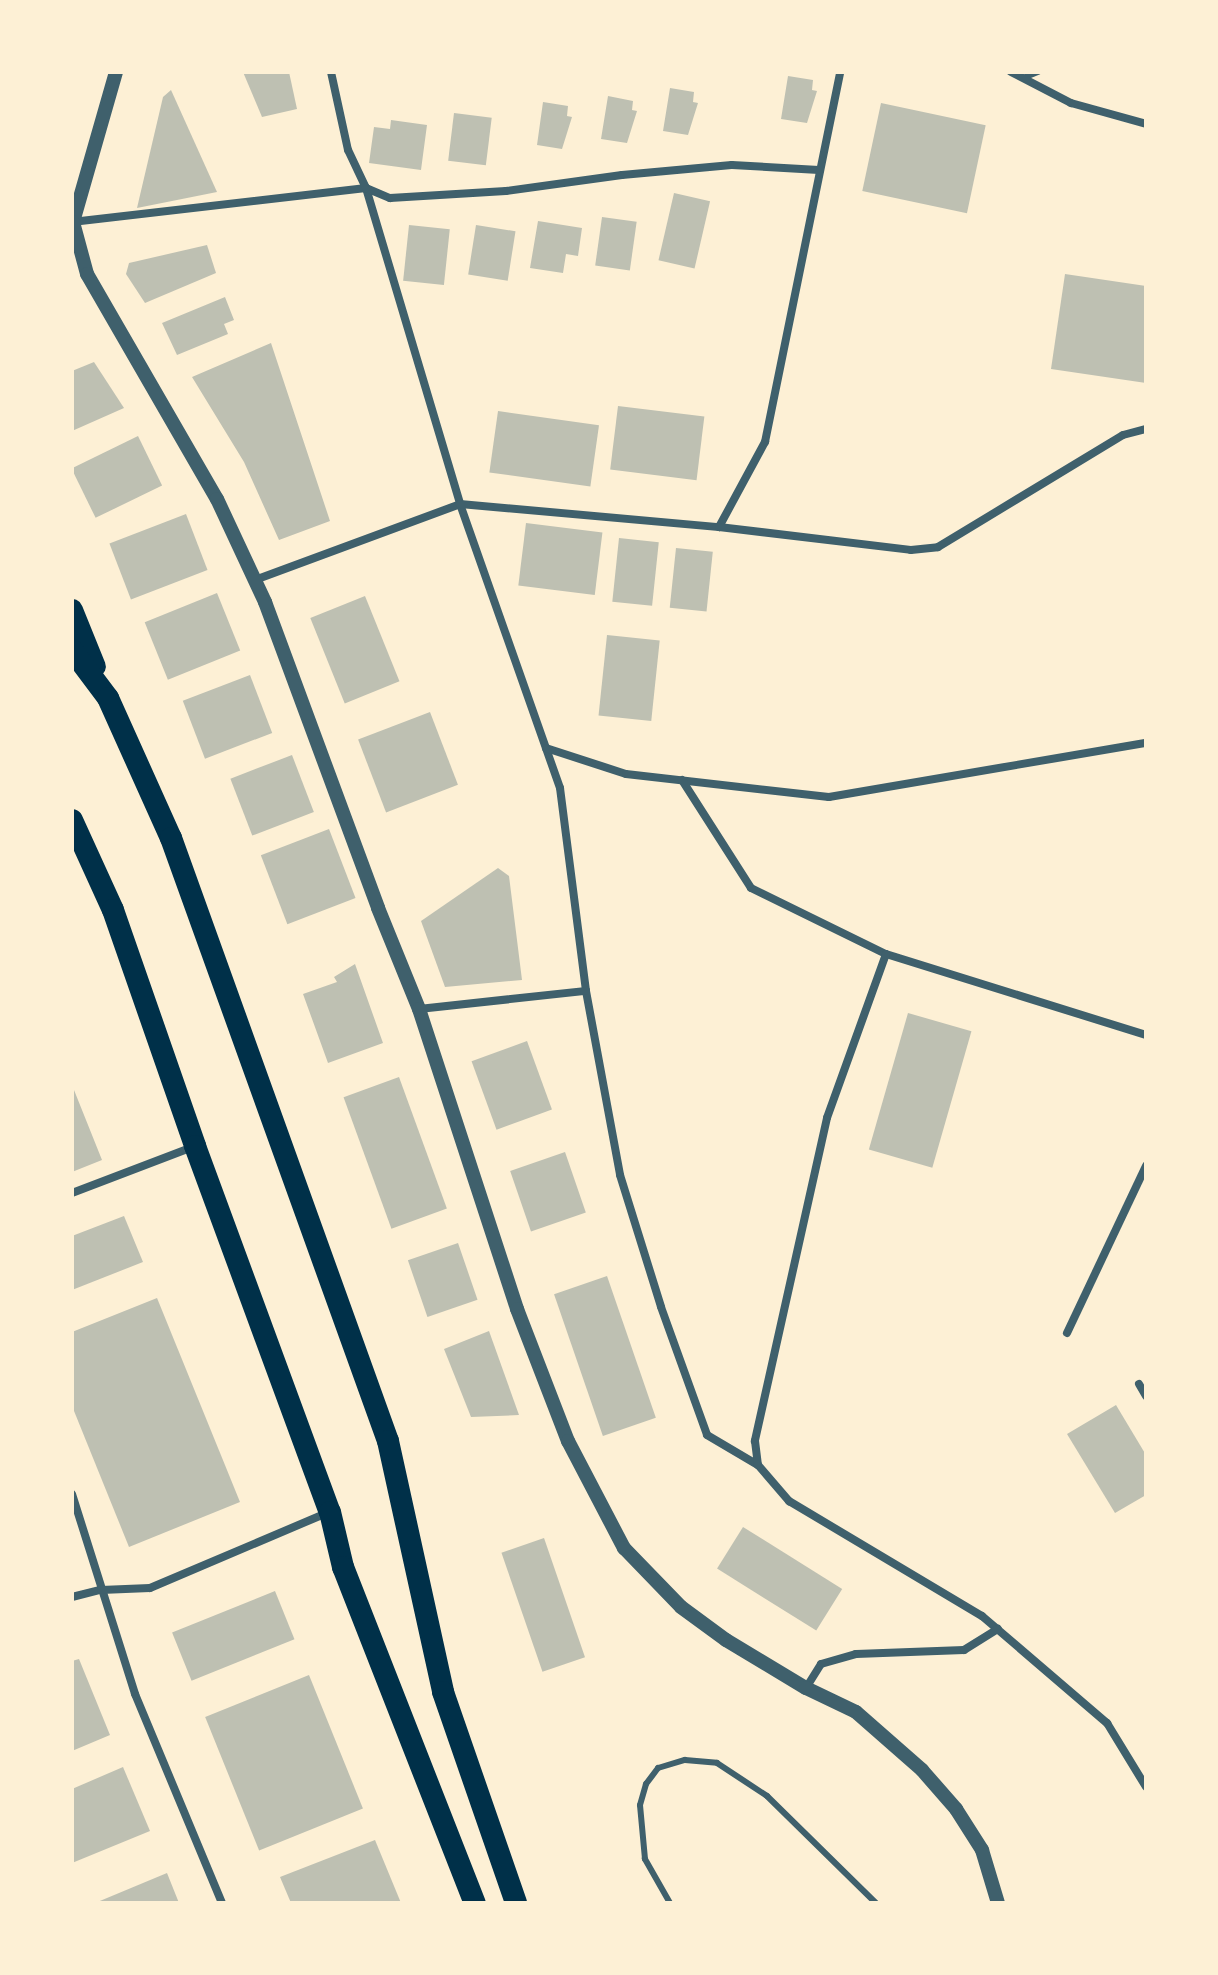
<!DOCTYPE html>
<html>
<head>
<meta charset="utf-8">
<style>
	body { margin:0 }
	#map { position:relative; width:1218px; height:1975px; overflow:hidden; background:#fdf0d5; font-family:"Zilla Slab",serif }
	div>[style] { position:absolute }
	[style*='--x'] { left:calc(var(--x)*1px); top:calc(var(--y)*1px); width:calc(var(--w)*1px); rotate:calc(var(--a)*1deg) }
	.building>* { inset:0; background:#bec0b2; transform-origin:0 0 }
	.service>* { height:6px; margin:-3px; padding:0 3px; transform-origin:3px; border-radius:3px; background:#3f606c }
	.minor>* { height:8px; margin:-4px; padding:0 4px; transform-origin:4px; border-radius:4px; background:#3f606c }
	.tertiary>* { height:14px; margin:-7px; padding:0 7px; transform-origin:7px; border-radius:7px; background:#3f606c }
	.trunk>* { height:22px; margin:-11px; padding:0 11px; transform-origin:11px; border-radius:11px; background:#003049 }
	span { translate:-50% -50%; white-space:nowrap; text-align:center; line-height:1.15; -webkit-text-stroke:6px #fdf0d5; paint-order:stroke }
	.frame { position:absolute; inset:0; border:74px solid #fdf0d5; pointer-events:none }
</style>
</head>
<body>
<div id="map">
	<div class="building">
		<div style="clip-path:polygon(243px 72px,289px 72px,297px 109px,262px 117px)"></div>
		<div style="clip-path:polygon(788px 76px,813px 80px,812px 90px,817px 91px,807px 123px,781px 119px)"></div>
		<div style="clip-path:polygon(670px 88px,694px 92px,693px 102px,698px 103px,688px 135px,663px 131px)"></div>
		<div style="clip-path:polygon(171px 90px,217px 192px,137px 208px,163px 97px)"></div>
		<div style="clip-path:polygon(608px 96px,633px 101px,632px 110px,637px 111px,627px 143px,601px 139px)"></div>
		<div style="clip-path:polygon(543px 102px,568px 106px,567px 116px,572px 117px,562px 149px,537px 145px)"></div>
		<div style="left:881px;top:103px;width:107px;height:90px;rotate:12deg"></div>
		<div style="left:454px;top:113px;width:38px;height:48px;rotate:7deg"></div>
		<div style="clip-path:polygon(391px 120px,427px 125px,421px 170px,369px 163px,374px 127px,390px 129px)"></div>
		<div style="left:674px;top:193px;width:37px;height:69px;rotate:13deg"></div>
		<div style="left:602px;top:217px;width:35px;height:49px;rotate:8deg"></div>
		<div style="clip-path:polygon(538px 221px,582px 228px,578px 256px,566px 254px,563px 273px,530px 268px)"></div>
		<div style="left:409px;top:225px;width:41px;height:56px;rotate:6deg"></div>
		<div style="left:476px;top:225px;width:40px;height:50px;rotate:9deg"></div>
		<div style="clip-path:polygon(207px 245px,216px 273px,145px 303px,126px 274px,129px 263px)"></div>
		<div style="clip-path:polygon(1065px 274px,1146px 286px,1146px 383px,1051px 369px)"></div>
		<div style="clip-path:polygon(225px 297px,234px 320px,224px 324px,228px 334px,177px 355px,162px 323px)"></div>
		<div style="clip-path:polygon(271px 343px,330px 521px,279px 540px,244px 462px,192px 377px)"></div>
		<div style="clip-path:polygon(94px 362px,124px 408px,72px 431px,72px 371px)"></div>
		<div style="left:618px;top:406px;width:87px;height:64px;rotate:7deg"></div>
		<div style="left:498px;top:411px;width:102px;height:62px;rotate:8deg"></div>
		<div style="left:138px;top:436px;width:55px;height:74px;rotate:64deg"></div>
		<div style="left:186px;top:514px;width:60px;height:82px;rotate:69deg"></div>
		<div style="left:526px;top:523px;width:77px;height:63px;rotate:7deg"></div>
		<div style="left:619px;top:538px;width:40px;height:64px;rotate:6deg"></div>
		<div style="left:676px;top:548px;width:37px;height:60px;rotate:6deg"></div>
		<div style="left:217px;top:593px;width:62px;height:78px;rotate:68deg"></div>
		<div style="left:365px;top:596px;width:92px;height:59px;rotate:68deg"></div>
		<div style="left:607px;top:635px;width:53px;height:81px;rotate:6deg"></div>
		<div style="left:250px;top:675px;width:62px;height:72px;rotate:69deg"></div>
		<div style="left:430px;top:712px;width:78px;height:77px;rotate:69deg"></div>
		<div style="left:292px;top:755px;width:61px;height:66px;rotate:69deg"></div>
		<div style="left:329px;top:829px;width:74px;height:73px;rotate:69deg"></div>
		<div style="clip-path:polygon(498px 868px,509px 876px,522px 980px,445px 987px,421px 921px)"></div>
		<div style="clip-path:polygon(355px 964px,383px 1043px,328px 1063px,303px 994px,337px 982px,334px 977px)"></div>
		<div style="left:908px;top:1013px;width:66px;height:142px;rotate:16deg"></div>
		<div style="left:527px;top:1041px;width:73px;height:59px;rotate:70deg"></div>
		<div style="left:399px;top:1077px;width:140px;height:59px;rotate:70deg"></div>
		<div style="clip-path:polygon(72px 1085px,102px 1160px,72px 1172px)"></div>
		<div style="left:565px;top:1152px;width:64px;height:58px;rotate:71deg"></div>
		<div style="clip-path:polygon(124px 1216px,143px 1262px,72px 1290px,72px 1236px)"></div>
		<div style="left:458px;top:1243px;width:60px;height:53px;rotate:71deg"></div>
		<div style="left:607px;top:1276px;width:150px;height:56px;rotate:71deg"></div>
		<div style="clip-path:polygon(157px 1298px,240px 1502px,129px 1547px,72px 1406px,72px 1332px)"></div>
		<div style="clip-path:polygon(489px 1331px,519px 1415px,471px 1417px,444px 1349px)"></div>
		<div style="clip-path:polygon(1116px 1405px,1146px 1455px,1146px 1495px,1115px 1513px,1067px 1434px)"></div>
		<div style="left:743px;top:1527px;width:117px;height:49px;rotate:32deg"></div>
		<div style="left:544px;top:1538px;width:126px;height:45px;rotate:71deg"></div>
		<div style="left:275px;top:1591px;width:52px;height:111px;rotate:68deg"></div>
		<div style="clip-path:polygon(79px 1659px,110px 1735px,72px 1751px,72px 1661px)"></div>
		<div style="left:309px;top:1675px;width:144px;height:112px;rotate:68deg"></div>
		<div style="clip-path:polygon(123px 1767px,150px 1831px,72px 1863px,72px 1789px)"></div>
		<div style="clip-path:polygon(375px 1840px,401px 1903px,291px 1903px,280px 1877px)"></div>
		<div style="clip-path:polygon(167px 1873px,179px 1903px,95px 1903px)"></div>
	</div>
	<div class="service">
		<div style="--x:1023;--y:78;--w:16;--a:-22"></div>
		<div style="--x:670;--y:1903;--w:51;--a:-119.6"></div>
		<div style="--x:645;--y:1859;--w:54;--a:-95.3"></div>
		<div style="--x:640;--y:1805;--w:22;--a:-74"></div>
		<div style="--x:646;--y:1784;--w:20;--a:-53"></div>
		<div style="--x:658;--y:1768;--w:28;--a:-17"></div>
		<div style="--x:685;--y:1760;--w:32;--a:5"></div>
		<div style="--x:717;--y:1763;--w:60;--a:33.4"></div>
		<div style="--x:767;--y:1796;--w:153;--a:44.5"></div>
	</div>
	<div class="minor">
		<div style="--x:1011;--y:72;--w:68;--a:27.3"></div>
		<div style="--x:1071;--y:103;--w:78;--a:15.6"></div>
		<div style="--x:366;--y:188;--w:330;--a:73.4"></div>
		<div style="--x:460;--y:504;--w:301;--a:70.6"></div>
		<div style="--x:560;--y:788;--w:205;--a:82.7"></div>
		<div style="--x:586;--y:991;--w:187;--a:79.5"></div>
		<div style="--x:620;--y:1175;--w:138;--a:72.7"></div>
		<div style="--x:661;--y:1307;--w:136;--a:70.2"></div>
		<div style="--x:707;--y:1435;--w:59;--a:30.5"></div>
		<div style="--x:366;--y:188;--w:26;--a:23"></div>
		<div style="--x:390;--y:198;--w:116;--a:-3.5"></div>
		<div style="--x:506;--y:191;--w:117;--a:-7.9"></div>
		<div style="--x:622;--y:175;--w:110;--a:-5.2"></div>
		<div style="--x:732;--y:165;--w:87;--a:3.3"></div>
		<div style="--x:72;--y:222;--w:296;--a:-6.6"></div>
		<div style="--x:366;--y:188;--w:42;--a:-115.3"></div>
		<div style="--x:348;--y:150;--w:80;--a:-102.3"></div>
		<div style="--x:719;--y:527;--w:97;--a:-61.6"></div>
		<div style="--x:765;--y:442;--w:378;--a:-78.5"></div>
		<div style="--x:255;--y:580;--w:219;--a:-20.3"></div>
		<div style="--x:460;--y:504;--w:260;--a:5.1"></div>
		<div style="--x:719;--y:527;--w:193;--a:6.8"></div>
		<div style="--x:911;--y:550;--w:27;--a:-6"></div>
		<div style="--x:938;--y:547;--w:216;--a:-31.2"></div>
		<div style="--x:1123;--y:435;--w:24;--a:-15"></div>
		<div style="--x:546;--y:748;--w:84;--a:18"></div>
		<div style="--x:626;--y:774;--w:204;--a:6.5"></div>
		<div style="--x:829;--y:797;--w:322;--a:-9.7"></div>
		<div style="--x:682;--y:780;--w:128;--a:57.4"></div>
		<div style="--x:751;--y:888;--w:150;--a:26.1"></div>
		<div style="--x:886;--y:954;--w:272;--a:17.3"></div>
		<div style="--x:886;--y:954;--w:174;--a:109.8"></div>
		<div style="--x:827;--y:1118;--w:331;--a:102.6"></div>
		<div style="--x:755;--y:1441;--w:24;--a:83"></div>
		<div style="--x:758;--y:1465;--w:48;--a:49.3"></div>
		<div style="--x:789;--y:1501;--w:225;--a:30.8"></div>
		<div style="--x:982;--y:1616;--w:165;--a:40.6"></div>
		<div style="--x:1107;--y:1723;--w:75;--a:58.6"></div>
		<div style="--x:419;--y:1009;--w:168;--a:-6.2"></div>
		<div style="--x:72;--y:1193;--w:132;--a:-20.9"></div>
		<div style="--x:1067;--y:1333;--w:185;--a:-64.7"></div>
		<div style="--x:1139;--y:1384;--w:14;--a:60"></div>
		<div style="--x:72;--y:1494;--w:210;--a:72.5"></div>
		<div style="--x:135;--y:1694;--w:226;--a:67.4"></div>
		<div style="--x:72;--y:1597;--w:30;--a:-14"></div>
		<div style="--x:101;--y:1590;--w:49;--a:-2.3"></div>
		<div style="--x:150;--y:1588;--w:192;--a:-23"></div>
		<div style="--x:806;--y:1688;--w:28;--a:-58"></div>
		<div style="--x:821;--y:1664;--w:36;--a:-16"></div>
		<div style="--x:856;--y:1654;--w:108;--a:-2.1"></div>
		<div style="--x:964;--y:1650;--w:40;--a:-32"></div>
	</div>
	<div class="tertiary">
		<div style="--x:116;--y:72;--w:156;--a:106"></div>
		<div style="--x:73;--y:222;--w:54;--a:74.9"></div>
		<div style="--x:87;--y:274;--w:260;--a:60"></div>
		<div style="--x:217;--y:499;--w:114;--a:65"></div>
		<div style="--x:265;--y:602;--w:326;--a:69.7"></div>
		<div style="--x:378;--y:908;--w:109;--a:67.9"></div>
		<div style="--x:419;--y:1009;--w:316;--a:71.9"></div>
		<div style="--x:517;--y:1309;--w:142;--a:68.9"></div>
		<div style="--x:568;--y:1441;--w:121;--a:62.4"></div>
		<div style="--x:624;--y:1548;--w:82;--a:46"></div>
		<div style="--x:681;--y:1607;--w:56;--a:36.3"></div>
		<div style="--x:726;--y:1640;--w:93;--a:31"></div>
		<div style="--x:806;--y:1688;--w:55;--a:25.6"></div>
		<div style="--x:856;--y:1712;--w:88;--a:41.3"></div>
		<div style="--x:922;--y:1770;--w:52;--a:48.9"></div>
		<div style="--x:956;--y:1809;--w:49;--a:57.6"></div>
		<div style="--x:982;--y:1850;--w:55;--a:73.2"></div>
	</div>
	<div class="trunk">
		<div style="--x:72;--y:610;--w:61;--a:68"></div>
		<div style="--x:72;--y:650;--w:60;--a:53.1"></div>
		<div style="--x:108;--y:698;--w:154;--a:65.8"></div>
		<div style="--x:171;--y:838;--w:641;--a:70.21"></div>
		<div style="--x:388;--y:1441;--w:257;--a:77.6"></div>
		<div style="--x:443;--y:1692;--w:223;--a:70.9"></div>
		<div style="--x:72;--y:820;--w:99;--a:65.5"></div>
		<div style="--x:113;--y:910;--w:250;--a:70.8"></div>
		<div style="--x:195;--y:1146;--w:390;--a:69.8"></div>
		<div style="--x:330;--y:1512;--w:57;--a:76.7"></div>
		<div style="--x:343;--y:1567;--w:361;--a:68.6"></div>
	</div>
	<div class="frame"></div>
</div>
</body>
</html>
